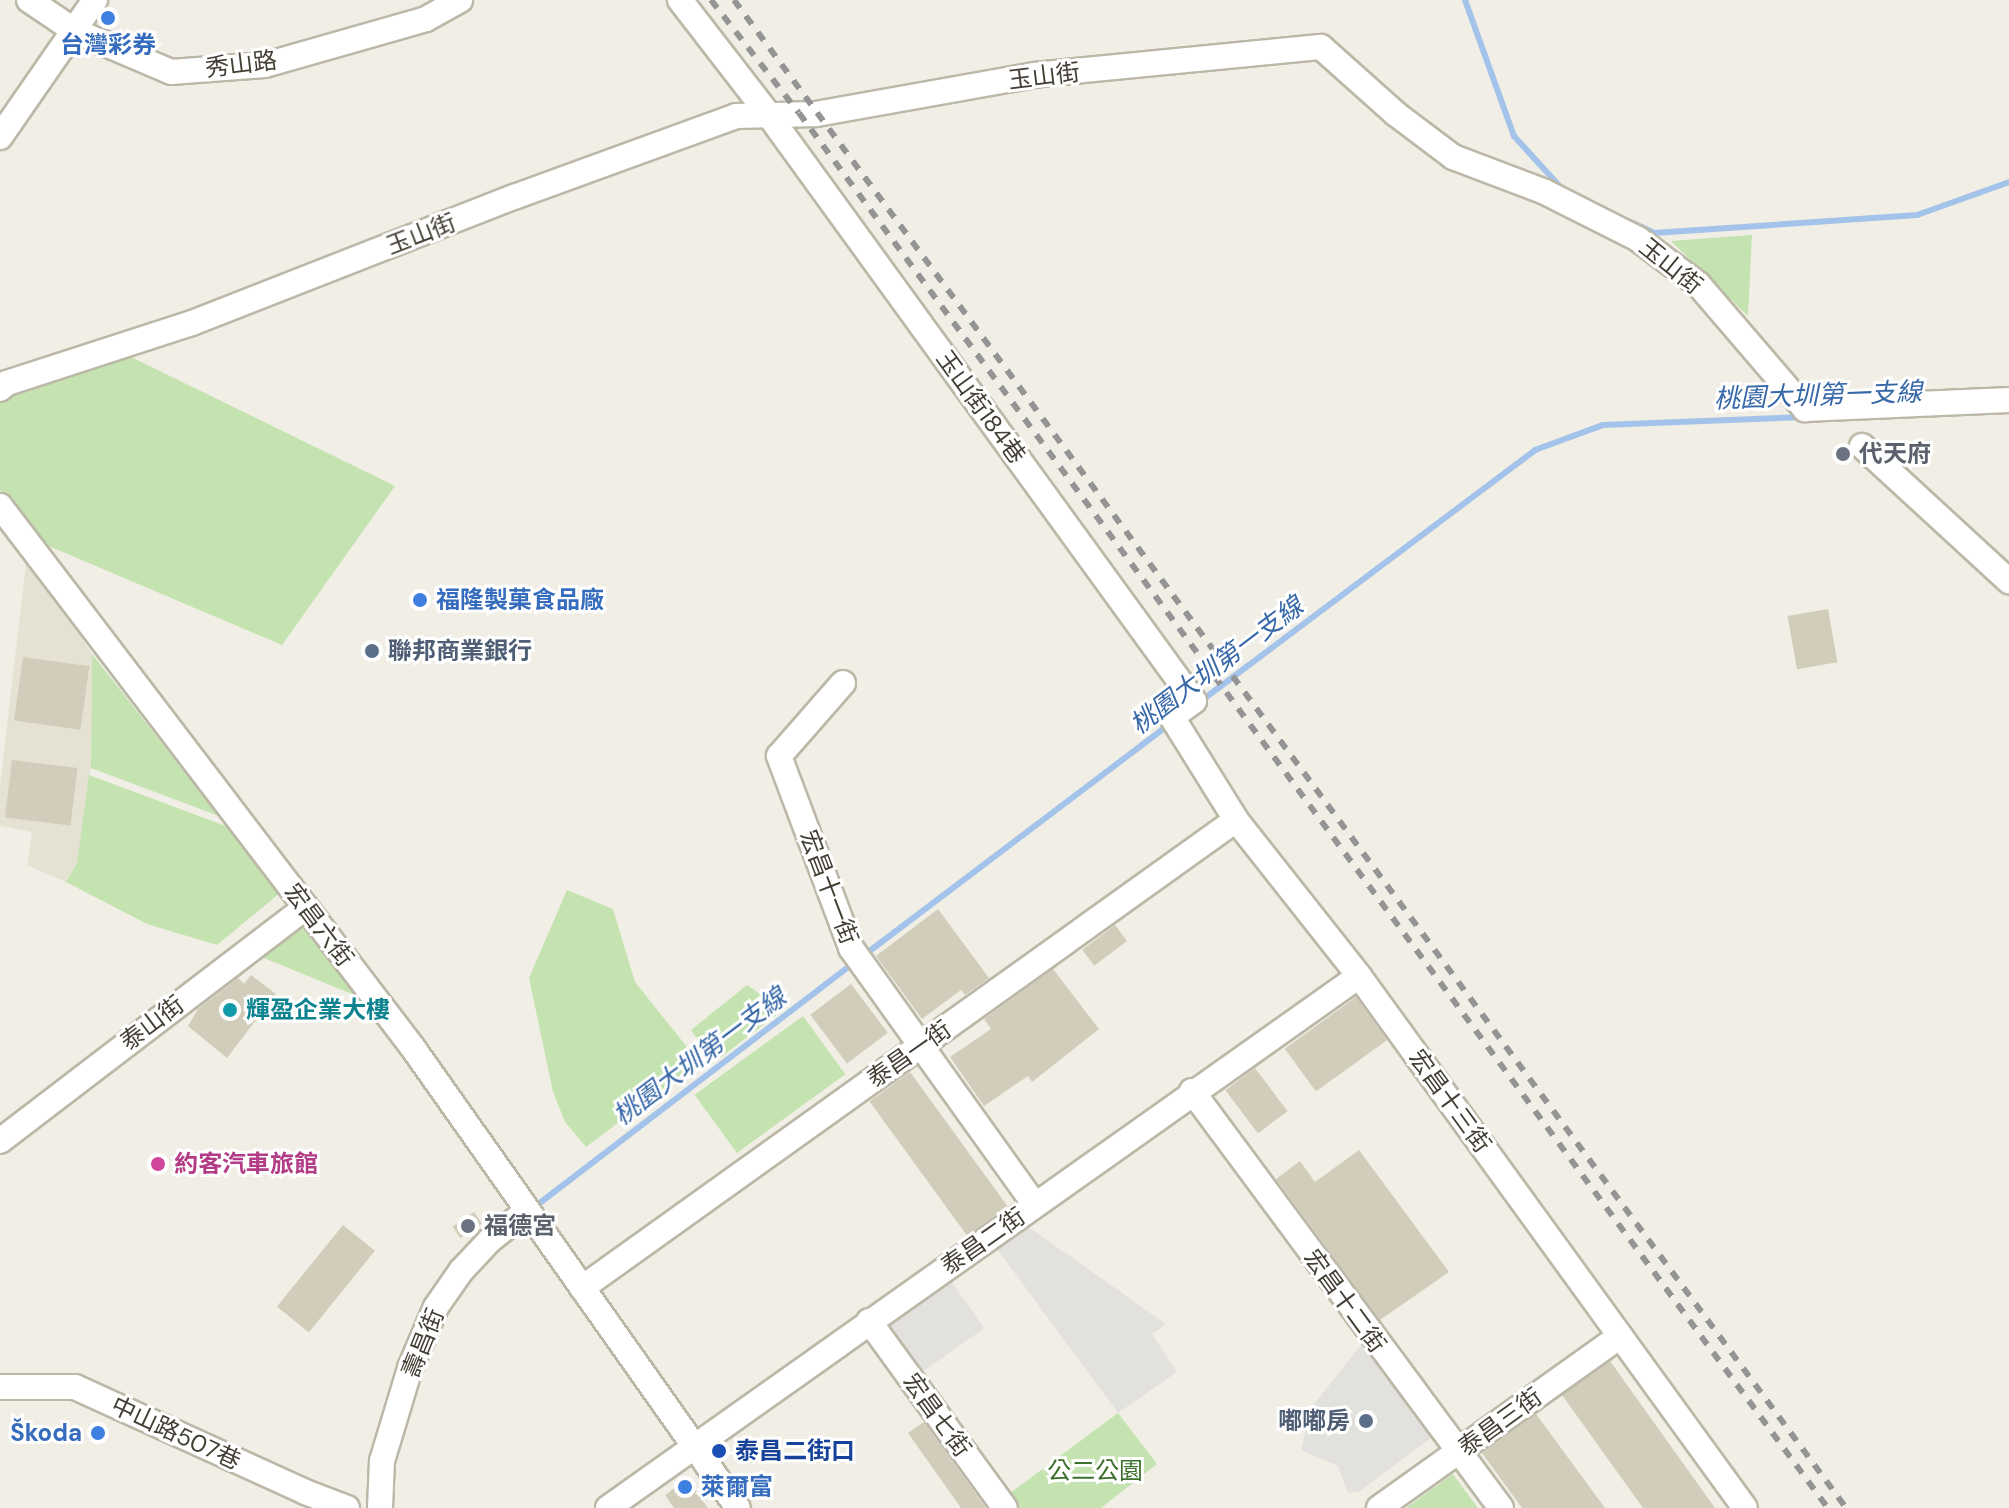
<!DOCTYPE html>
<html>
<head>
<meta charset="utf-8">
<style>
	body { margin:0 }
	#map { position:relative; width:2009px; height:1508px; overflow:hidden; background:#f1efe5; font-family:"DM Sans","Noto Sans TC",sans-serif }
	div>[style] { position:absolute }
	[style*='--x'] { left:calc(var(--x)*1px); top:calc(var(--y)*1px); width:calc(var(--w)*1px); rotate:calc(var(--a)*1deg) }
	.residential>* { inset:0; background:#e5e2d3 }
	.green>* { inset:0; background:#c4e3b0; transform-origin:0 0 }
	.parking>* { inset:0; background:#e2e1dd; transform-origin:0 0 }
	.stream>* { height:6px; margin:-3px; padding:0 3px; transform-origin:3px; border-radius:3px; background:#a4c3ea }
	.building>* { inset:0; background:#d2ccbb; transform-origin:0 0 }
	.roads { filter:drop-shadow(2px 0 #bcb8a8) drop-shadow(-2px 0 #bcb8a8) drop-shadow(0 2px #bcb8a8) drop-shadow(0 -2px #bcb8a8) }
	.minor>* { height:24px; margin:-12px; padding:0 12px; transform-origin:12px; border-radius:12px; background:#fff }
	.rail>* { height:6px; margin-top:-3px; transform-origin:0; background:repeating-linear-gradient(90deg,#949494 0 10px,transparent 0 20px) }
	.dots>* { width:22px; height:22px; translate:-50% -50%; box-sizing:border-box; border:4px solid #fff; border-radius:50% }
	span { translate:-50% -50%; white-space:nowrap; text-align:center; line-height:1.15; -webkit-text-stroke:6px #fff; paint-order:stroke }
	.shop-label { font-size:24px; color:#366cbe; font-weight:700 }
	.left { translate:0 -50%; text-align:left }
	.right { translate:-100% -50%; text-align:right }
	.street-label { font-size:24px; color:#433f35 }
	.worship-label { font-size:24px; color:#5b616d; font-weight:700 }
	.service-label { font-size:24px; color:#4e5e75; font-weight:700 }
	.culture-label { font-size:24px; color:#0d838f; font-weight:700 }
	.hotel-label { font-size:24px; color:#b23c85; font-weight:700 }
	.transit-label { font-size:24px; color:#164399; font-weight:700 }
	.park-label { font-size:24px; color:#3c702d }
	.water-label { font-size:26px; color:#3667a7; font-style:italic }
</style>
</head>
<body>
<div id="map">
	<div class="residential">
		<div style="clip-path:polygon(27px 555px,92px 654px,91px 768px,77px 863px,66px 882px,27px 865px,32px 832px,0 826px,0 786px)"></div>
	</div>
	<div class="green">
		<div style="clip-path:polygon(1752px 235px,1748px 316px,1671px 241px)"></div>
		<div style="clip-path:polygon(123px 353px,395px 486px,282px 645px,37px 541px,0 490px,0 403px,18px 390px)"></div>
		<div style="clip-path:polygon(92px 654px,219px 816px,91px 768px)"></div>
		<div style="clip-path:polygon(89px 775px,226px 826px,280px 893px,217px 945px,147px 924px,66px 882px,77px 863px)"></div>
		<div style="clip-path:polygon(567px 890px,613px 909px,635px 982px,699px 1062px,586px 1147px,565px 1122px,553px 1092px,529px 978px)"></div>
		<div style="clip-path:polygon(301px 922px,357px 996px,254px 954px)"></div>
		<div style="clip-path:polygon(747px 985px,783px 1010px,713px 1063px,691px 1030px)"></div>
		<div style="left:803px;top:1016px;width:72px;height:134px;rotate:54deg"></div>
		<div style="clip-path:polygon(1118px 1413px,1157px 1464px,1101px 1508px,1019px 1508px,1009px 1494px)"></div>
		<div style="clip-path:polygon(1453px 1474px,1478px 1508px,1406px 1508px)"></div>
	</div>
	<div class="parking">
		<div style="clip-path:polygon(1020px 1221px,1166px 1324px,1152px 1334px,1177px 1372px,1118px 1413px,991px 1241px)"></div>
		<div style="left:947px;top:1275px;width:65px;height:80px;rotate:55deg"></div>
		<div style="clip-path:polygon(1365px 1340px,1435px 1435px,1359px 1492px,1348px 1493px,1338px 1466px,1301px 1450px,1311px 1408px)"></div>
	</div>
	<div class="stream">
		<div style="--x:1465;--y:0;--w:145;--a:70.2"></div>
		<div style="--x:1514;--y:136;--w:72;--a:47.8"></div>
		<div style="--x:1633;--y:223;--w:23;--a:25"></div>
		<div style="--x:1654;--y:233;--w:264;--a:-3.9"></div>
		<div style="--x:1917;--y:215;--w:98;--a:-19.7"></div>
		<div style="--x:1201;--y:701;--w:418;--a:-36.9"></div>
		<div style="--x:1535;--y:450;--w:72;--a:-20.2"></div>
		<div style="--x:1603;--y:425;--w:199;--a:-2.3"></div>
		<div style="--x:863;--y:956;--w:385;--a:-37.1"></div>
		<div style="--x:541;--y:1202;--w:394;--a:-37.4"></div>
	</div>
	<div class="building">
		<div style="left:1828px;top:609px;width:54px;height:41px;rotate:80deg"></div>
		<div style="left:23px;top:657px;width:67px;height:64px;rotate:8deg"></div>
		<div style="left:12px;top:760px;width:66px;height:58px;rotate:7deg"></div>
		<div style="clip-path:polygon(938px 909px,989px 978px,965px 995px,961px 990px,922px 1019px,876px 956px)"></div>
		<div style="left:1115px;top:925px;width:20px;height:41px;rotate:53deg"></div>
		<div style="clip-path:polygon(1053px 969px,1099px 1029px,1032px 1082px,1028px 1076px,984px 1106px,950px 1057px,991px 1029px,984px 1019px)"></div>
		<div style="clip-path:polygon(251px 975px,276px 994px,227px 1058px,188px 1026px,198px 1009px,238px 978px,244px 984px)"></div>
		<div style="left:851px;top:984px;width:61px;height:51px;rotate:53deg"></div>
		<div style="left:1356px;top:997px;width:53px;height:88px;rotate:54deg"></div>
		<div style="left:1255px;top:1068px;width:54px;height:37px;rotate:53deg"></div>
		<div style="left:910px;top:1072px;width:166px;height:50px;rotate:54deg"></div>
		<div style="clip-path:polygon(1359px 1150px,1449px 1272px,1380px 1320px,1276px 1179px,1300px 1161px,1315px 1182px)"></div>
		<div style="left:474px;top:1212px;width:14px;height:26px;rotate:56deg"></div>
		<div style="left:343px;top:1225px;width:41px;height:105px;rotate:39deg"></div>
		<div style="clip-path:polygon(1610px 1361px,1715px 1508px,1643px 1508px,1562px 1395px)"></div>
		<div style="clip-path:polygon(1536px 1414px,1605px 1508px,1522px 1508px,1482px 1453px)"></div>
		<div style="clip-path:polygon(924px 1422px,986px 1508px,961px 1508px,908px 1433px)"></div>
		<div style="clip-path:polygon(687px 1479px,708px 1508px,674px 1508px,665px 1495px)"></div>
	</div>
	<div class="roads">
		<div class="minor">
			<div style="--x:29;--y:0;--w:55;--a:34"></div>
			<div style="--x:75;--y:31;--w:104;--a:23.1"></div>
			<div style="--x:171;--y:72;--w:94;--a:-4.3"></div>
			<div style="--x:265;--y:65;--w:167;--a:-15.9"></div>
			<div style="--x:426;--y:19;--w:39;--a:-29"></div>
			<div style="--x:680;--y:0;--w:144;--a:52.3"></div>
			<div style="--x:768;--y:114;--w:725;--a:54.03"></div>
			<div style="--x:1194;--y:701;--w:27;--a:144"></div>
			<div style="--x:1172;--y:717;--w:121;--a:58.1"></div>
			<div style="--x:1236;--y:820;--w:199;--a:51.7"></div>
			<div style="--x:1359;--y:976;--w:657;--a:54.04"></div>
			<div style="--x:0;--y:137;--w:167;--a:-55.3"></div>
			<div style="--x:0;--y:389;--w:9;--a:-41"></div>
			<div style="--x:7;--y:383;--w:194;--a:-18"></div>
			<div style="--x:192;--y:323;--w:346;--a:-21.4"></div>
			<div style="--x:514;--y:197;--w:236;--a:-20"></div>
			<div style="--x:736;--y:116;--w:80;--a:-1.4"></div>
			<div style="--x:816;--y:114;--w:221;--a:-10.1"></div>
			<div style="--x:1034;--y:75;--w:288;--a:-5.6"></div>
			<div style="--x:1321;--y:47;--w:101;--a:41.8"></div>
			<div style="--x:1396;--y:114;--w:71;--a:37"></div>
			<div style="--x:1453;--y:157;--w:98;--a:20.8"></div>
			<div style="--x:1545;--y:192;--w:104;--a:26.8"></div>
			<div style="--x:1638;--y:239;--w:75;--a:36.9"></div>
			<div style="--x:1698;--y:284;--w:165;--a:49.4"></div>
			<div style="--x:1805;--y:409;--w:204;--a:-2.5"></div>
			<div style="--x:1862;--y:446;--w:200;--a:42.6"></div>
			<div style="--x:0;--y:506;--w:681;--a:52.69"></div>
			<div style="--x:413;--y:1048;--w:563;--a:54.76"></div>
			<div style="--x:843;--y:683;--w:97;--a:131.2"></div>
			<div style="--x:779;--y:756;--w:205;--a:69.4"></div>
			<div style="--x:851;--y:948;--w:315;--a:54.4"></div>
			<div style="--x:1192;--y:1091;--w:519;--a:53.46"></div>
			<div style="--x:0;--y:1141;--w:385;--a:-37.4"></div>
			<div style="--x:582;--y:1288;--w:804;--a:-35.59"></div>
			<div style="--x:869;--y:1321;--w:231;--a:54"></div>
			<div style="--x:0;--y:1387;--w:75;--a:0"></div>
			<div style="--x:75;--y:1387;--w:253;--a:24.5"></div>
			<div style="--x:305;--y:1492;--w:45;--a:20.9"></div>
			<div style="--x:380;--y:1508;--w:47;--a:-87.6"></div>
			<div style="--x:382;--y:1461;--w:97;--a:-73.2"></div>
			<div style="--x:410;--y:1368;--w:66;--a:-66.9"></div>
			<div style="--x:436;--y:1307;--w:44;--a:-55.2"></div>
			<div style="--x:461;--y:1271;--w:42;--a:-46.9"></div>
			<div style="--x:490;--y:1240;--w:47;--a:-38.1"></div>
			<div style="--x:608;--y:1508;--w:920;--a:-35.31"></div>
			<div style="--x:1379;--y:1508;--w:296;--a:-35.5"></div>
		</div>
	</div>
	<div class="rail">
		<div style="--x:711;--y:0;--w:143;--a:52.1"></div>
		<div style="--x:799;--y:113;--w:1733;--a:53.59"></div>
		<div style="--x:734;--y:0;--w:1874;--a:53.59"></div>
	</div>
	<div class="dots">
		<div style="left:108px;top:18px;background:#3f7fe0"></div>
		<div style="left:1843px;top:454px;background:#6b7280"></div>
		<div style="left:420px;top:600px;background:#3f7fe0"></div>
		<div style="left:372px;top:651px;background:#5c6f8a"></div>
		<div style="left:230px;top:1010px;background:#0f9aa8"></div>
		<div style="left:158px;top:1164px;background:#d1479c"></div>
		<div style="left:468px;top:1226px;background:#6b7280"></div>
		<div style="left:1366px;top:1421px;background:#5c6f8a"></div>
		<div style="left:98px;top:1433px;background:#3f7fe0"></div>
		<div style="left:719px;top:1451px;background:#1a4fb4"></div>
		<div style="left:685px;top:1487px;background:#3f7fe0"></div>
	</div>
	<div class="shop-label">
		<span style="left:108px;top:45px">台灣彩券</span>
		<span class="left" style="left:436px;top:600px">福隆製菓食品廠</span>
		<span class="right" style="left:82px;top:1433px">Škoda</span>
		<span class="left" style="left:701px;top:1487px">萊爾富</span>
	</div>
	<div class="street-label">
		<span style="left:241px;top:64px;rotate:-7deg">秀山路</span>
		<span style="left:1044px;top:76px;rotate:-7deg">玉山街</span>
		<span style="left:421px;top:234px;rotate:-21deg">玉山街</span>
		<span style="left:1671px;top:266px;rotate:39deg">玉山街</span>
		<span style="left:981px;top:407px;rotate:54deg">玉山街184巷</span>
		<span style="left:829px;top:887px;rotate:69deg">宏昌十一街</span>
		<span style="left:319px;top:925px;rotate:53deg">宏昌六街</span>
		<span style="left:152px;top:1023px;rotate:-37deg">泰山街</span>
		<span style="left:909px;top:1054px;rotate:-35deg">泰昌一街</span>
		<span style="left:1450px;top:1101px;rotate:54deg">宏昌十三街</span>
		<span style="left:983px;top:1241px;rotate:-35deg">泰昌二街</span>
		<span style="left:1345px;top:1301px;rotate:54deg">宏昌十二街</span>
		<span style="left:423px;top:1343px;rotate:-68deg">壽昌街</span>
		<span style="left:937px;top:1415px;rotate:54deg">宏昌七街</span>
		<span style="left:1500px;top:1422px;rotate:-36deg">泰昌三街</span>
		<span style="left:176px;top:1433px;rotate:25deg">中山路507巷</span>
	</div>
	<div class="worship-label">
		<span class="left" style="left:1859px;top:454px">代天府</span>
		<span class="left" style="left:484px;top:1226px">福德宮</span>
	</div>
	<div class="service-label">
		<span class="left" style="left:388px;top:651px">聯邦商業銀行</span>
		<span class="right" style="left:1350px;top:1421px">嘟嘟房</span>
	</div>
	<div class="culture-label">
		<span class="left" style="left:246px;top:1010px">輝盈企業大樓</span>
	</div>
	<div class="hotel-label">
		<span class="left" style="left:174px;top:1164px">約客汽車旅館</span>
	</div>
	<div class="transit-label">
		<span class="left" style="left:735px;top:1451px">泰昌二街口</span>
	</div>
	<div class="park-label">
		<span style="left:1095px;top:1471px">公二公園</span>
	</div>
	<div class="water-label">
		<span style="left:1818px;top:396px;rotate:-2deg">桃園大圳第一支線</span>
		<span style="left:1217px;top:666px;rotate:-37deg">桃園大圳第一支線</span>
		<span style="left:700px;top:1057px;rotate:-37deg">桃園大圳第一支線</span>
	</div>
</div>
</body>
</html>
